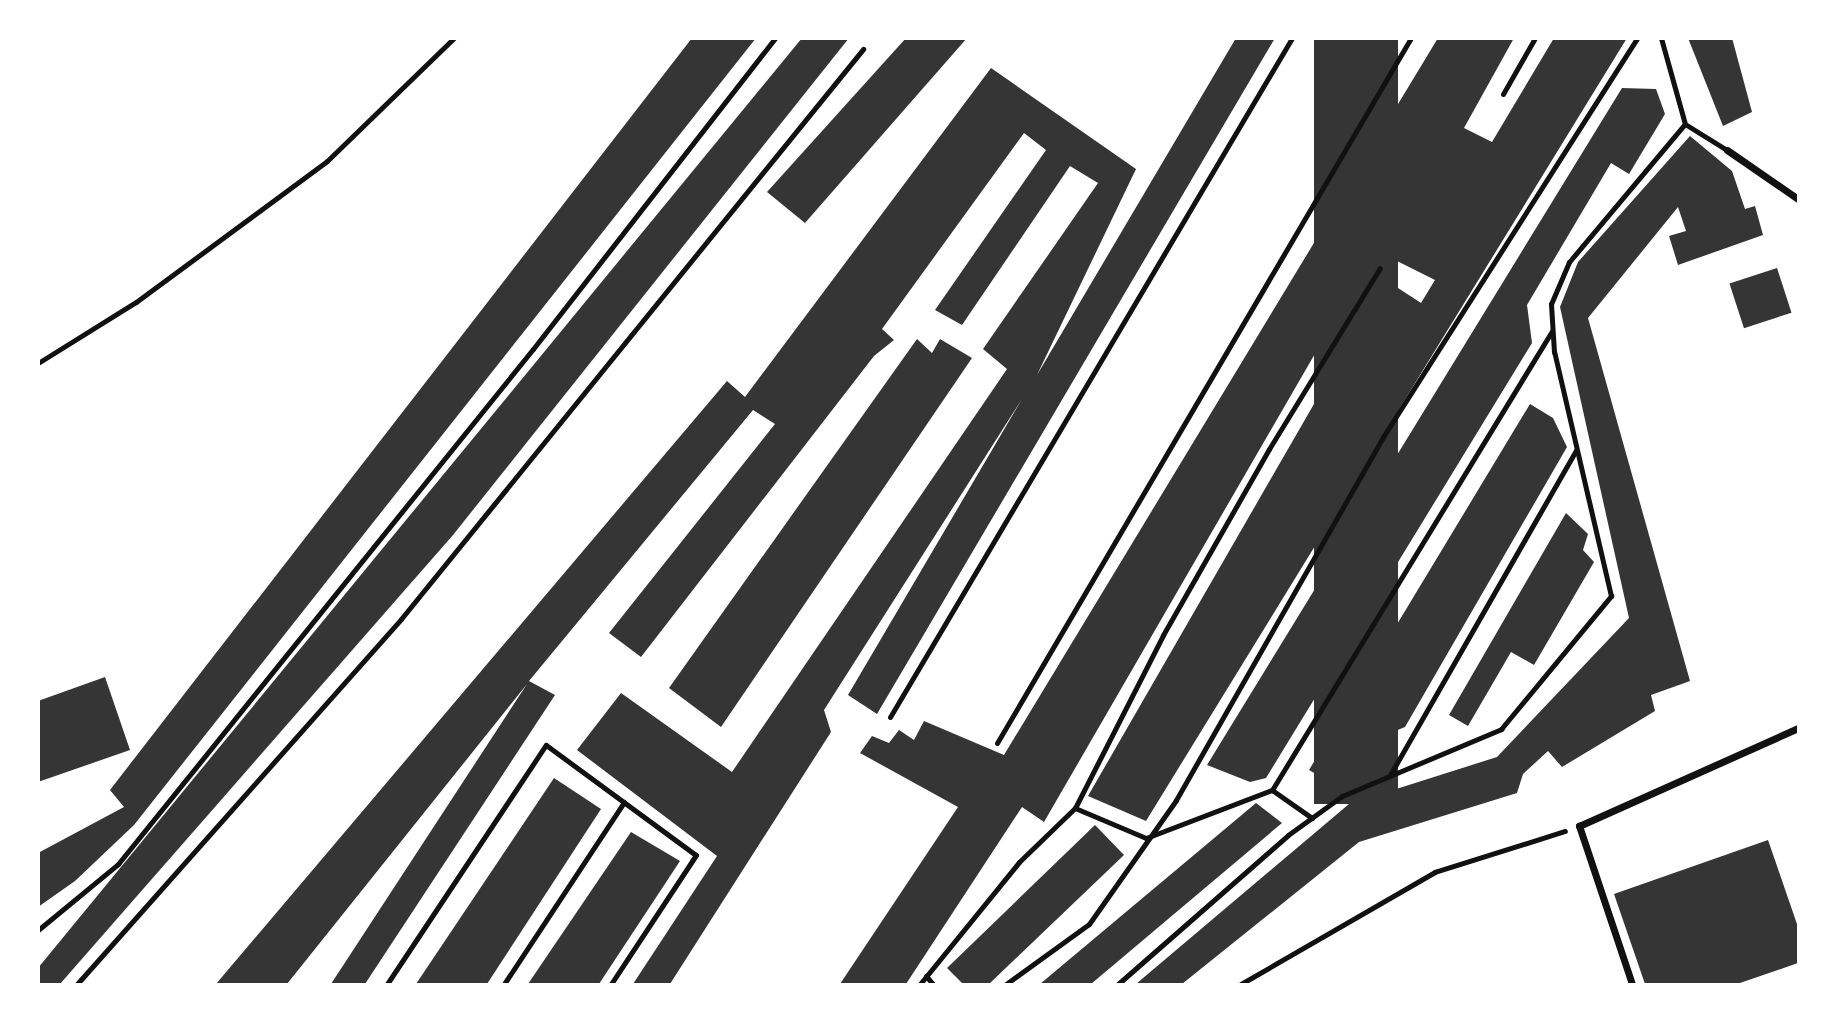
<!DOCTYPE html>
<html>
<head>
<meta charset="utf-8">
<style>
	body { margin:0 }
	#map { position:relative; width:1837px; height:1023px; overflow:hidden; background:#fff; font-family:"Noto Sans",sans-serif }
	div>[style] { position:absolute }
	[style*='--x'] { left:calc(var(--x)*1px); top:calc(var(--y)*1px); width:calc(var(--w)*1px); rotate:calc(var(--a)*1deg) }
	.building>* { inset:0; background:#353535; transform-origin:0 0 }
	.path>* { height:4.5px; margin:-2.25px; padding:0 2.25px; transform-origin:2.25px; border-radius:2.25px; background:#111 }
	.service>* { height:5px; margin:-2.5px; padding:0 2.5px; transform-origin:2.5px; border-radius:2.5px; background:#111 }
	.minor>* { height:7px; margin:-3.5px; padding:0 3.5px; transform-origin:3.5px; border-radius:3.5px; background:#111 }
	span { translate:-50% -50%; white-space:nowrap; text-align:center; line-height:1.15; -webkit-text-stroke:7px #fff; paint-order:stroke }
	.frame { position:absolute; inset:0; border:40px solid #fff; pointer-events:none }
</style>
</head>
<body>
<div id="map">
	<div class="building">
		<div style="clip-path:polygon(692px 38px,756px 38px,134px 825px,75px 881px,38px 907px,38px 853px,124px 807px,110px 790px)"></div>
		<div style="clip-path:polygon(802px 38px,849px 38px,453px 535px,60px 984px,38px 984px,38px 968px)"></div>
		<div style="clip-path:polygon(906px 38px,967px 38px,805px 223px,767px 192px)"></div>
		<div style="clip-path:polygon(1236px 38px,1275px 38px,877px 714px,848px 695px,1022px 399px,824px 710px,831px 732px,670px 984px,633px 984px,717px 856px,577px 750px,621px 693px,732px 772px,1007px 369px,983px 349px,1098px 183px,1070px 166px,962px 325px,935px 310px,1046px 150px,1024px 133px,882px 329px,894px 340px,874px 356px,641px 657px,609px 633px,775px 424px,753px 410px,529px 681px,555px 695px,365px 984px,331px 984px,527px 684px,287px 984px,216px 984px,727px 381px,745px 397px,991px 68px,1136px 169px,1037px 375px)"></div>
		<div style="left:1314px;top:38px;width:84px;height:766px"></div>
		<div style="clip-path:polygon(1438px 38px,1514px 38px,1464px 128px,1492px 142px,1554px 38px,1627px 38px,1146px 821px,1088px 796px,1318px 397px,1331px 400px,1398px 288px,1421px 303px,1435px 280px,1375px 250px,1044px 822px,1022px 807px,906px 984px,840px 984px,958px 807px,860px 753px,872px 736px,889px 743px,899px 730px,914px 740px,924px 721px,1004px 755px)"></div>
		<div style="clip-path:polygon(1688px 38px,1732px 38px,1752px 112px,1723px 126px)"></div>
		<div style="clip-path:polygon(1622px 88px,1656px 89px,1665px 114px,1629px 174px,1611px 163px,1527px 305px,1532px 343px,1266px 778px,1250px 782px,1207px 765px)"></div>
		<div style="clip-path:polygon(1690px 136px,1732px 171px,1745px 209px,1755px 206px,1763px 235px,1678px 265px,1669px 236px,1686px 231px,1678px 207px,1588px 318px,1690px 681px,1651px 695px,1655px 711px,1562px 767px,1548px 751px,1523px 774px,1517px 793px,1359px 842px,1182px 984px,1136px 984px,1349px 804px,1497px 757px,1629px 618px,1560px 307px,1578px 262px)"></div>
		<div style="left:1777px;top:268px;width:47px;height:50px;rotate:72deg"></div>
		<div style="clip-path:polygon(917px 339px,932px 353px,940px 339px,972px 358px,721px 727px,669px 688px)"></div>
		<div style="clip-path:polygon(1530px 404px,1553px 418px,1567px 447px,1405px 727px,1371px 741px,1342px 789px,1309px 770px)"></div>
		<div style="clip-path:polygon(1566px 513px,1588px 534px,1583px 550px,1594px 562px,1534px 665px,1511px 652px,1468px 726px,1449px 715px)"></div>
		<div style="clip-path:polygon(105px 677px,130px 750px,38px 782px,38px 701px)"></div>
		<div style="clip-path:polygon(554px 778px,601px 809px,487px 984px,416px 984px)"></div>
		<div style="clip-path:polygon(1256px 803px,1282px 823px,1091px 984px,1040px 984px)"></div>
		<div style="clip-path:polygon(1095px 825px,1124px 855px,989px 984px,963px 984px,947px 968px)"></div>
		<div style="clip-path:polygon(631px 832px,680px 861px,599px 984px,528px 984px)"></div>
		<div style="clip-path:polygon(1768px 840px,1798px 927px,1798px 963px,1737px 984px,1645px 984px,1614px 894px)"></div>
	</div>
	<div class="path">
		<div style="--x:1241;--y:984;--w:224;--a:-30"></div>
		<div style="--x:1435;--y:872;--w:136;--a:-17.5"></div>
	</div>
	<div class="service">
		<div style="--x:1661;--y:38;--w:89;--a:74.4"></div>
		<div style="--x:1685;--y:124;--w:49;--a:31.8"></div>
		<div style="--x:1503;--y:94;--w:64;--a:-60.3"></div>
		<div style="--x:38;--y:363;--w:115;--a:-31.9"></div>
		<div style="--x:136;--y:302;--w:237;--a:-36.4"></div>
		<div style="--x:327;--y:161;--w:177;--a:-44.1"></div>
		<div style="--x:890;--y:717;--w:789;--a:-59.37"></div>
		<div style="--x:997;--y:743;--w:818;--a:-59.58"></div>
		<div style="--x:1390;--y:775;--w:374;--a:-60.2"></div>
		<div style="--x:1272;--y:790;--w:49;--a:35"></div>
		<div style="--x:1075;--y:808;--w:77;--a:22.9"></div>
		<div style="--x:1146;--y:838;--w:135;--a:-20.9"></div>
		<div style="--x:1272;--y:790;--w:538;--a:-58.62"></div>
		<div style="--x:38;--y:930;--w:104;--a:-39.5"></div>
		<div style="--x:118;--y:864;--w:661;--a:-51.14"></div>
		<div style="--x:533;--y:349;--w:394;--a:-52.1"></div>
		<div style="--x:926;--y:976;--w:11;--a:49"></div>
		<div style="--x:77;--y:984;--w:488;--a:-48.4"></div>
		<div style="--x:401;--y:619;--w:734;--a:-50.97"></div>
		<div style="--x:387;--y:984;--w:287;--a:-56.4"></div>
		<div style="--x:546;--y:745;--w:186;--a:36.3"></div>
		<div style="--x:696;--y:855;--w:154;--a:123.4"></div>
		<div style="--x:504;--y:984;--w:218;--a:-56.6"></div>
		<div style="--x:920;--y:984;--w:157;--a:-50.9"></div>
		<div style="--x:1019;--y:862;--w:78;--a:-44"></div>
		<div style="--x:1075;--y:808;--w:194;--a:-63"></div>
		<div style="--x:1163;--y:635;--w:214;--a:-60.3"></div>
		<div style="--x:1269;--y:449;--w:212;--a:-58.5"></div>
		<div style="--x:1006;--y:984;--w:102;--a:-35.9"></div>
		<div style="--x:1089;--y:924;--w:151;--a:-54.9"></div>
		<div style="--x:1176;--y:800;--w:418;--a:-60.3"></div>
		<div style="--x:1383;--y:437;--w:473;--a:-57.5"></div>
		<div style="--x:1118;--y:984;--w:226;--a:-41.2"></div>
		<div style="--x:1288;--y:835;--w:67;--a:-35.8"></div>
		<div style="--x:1342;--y:796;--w:173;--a:-22.8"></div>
		<div style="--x:1501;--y:729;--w:173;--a:-50.4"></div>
		<div style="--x:1611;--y:596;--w:251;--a:-103.1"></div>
		<div style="--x:1554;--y:352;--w:48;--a:-93.6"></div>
		<div style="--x:1551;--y:304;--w:46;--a:-66.8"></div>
		<div style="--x:1569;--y:262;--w:180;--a:-50"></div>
	</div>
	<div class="minor">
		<div style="--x:1727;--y:150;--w:86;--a:34.6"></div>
		<div style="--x:1632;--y:984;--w:167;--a:-108.5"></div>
		<div style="--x:1579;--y:826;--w:240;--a:-24.1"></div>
	</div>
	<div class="frame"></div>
</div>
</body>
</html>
